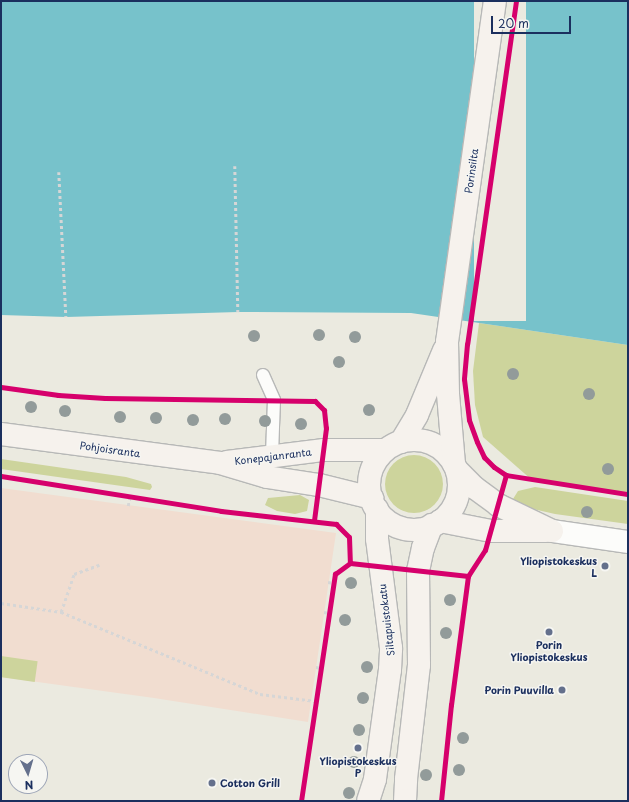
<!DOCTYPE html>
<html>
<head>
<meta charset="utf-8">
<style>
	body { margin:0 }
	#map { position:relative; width:629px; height:802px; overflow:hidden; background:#ebeae0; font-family:"Playpen Sans",sans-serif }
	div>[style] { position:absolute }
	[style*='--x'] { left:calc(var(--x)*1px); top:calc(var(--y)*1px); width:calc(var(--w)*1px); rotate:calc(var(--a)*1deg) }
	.built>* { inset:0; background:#f1ddd0 }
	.green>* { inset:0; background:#cdd49c; transform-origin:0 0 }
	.round { border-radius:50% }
	.water>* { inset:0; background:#77c2cb }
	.pier>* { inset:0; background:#ebeae0; transform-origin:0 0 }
	.path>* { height:2.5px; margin-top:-1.25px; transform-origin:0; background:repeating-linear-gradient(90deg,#d6d6d6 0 3px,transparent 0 6px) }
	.roads { filter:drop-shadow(1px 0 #b7b8b7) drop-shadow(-1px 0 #b7b8b7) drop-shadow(0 1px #b7b8b7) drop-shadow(0 -1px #b7b8b7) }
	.lane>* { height:12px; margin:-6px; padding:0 6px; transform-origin:6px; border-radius:6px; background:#fcfcfa }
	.street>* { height:22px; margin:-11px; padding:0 11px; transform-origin:11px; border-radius:11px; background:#fcfcfa }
	.secondary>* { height:22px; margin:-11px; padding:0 11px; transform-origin:11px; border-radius:11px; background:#f6f2ed }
	.secondary>.ring { margin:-11px; padding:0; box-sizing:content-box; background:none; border:22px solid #f6f2ed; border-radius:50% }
	.cycleway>* { height:5px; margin:-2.5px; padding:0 2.5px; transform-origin:2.5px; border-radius:2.5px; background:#d6006c }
	.trees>* { width:12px; height:12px; margin:-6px; border-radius:50%; background:#929b9a }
	.dots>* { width:11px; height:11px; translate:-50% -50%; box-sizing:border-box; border:2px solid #f6f6f2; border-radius:50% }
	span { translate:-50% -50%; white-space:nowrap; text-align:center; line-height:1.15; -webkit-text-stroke:3px #f6f6f2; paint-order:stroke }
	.street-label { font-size:10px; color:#1b2f5e }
	.poi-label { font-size:10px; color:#1b2f5e; font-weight:700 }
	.right { translate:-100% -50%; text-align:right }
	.left { translate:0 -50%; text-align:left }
	.frame { position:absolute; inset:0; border:2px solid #1b2f5e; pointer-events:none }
	.north { position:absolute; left:8px; top:754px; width:40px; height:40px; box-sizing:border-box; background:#f6f6f2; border:1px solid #9ea6b7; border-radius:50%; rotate:175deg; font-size:11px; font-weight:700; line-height:16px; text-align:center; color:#1b2f5e }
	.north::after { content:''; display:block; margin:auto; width:14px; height:18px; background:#64708c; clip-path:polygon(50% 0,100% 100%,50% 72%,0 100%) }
	.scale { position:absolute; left:491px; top:16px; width:80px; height:18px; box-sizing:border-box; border:2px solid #1b2f5e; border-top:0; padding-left:5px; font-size:12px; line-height:14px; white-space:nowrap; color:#1b2f5e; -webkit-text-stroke:3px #f6f6f2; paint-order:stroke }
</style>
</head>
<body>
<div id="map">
	<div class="built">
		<div style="clip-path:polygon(1px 488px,336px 533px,308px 722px,154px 698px,1px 677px)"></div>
	</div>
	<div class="green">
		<div style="clip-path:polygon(479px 323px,628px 345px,628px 494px,533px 481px,483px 437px,475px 405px,473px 371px)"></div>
		<div class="round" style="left:385px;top:455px;width:58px;height:58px"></div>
		<div style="clip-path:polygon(1px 459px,126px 477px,151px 484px,152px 487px,150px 490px,1px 469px)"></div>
		<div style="clip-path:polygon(535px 487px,628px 501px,628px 524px,555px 514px,533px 509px,513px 499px,518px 491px)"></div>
		<div style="clip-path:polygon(300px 495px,309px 500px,307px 511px,295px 514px,277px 511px,265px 505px,268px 498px)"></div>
		<div style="left:1px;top:656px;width:37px;height:21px;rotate:8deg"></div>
	</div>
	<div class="water">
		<div style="clip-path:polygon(1px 1px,628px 1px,628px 345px,411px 313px,238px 312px,66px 317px,1px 315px)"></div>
	</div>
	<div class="pier">
		<div style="left:474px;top:1px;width:52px;height:320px"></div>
	</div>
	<div class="path">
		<div style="--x:235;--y:166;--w:146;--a:88.8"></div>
		<div style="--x:59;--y:172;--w:145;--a:87.2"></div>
		<div style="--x:128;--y:506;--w:10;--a:-79"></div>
		<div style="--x:328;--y:582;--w:6;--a:9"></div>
		<div style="--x:1;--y:603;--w:61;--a:8.5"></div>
		<div style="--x:61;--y:612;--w:215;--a:22.4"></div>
		<div style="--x:260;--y:694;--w:56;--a:7.1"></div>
		<div style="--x:61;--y:612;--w:40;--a:-71.1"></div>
		<div style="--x:74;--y:574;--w:27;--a:-20"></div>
		<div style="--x:324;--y:612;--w:5;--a:11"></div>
		<div style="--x:316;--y:667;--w:5;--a:11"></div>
	</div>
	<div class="roads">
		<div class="lane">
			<div style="--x:263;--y:375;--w:27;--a:66"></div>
			<div style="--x:274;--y:400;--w:55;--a:92.1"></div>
		</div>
		<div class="street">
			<div style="--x:552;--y:531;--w:77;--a:8.2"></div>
		</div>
		<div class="secondary">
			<div style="--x:1;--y:434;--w:221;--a:7.5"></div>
			<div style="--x:220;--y:463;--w:49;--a:16.6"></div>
			<div style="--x:267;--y:477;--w:53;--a:8.7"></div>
			<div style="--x:319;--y:485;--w:55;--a:13.8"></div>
			<div class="ring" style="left:369px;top:440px;width:68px;height:68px"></div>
			<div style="--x:401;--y:442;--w:31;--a:-59"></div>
			<div style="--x:417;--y:415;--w:70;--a:-67.4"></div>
			<div style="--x:227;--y:462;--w:98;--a:-7.1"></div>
			<div style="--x:324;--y:450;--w:61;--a:0"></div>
			<div style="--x:454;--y:464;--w:70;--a:-94.9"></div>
			<div style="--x:448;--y:394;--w:52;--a:-91.1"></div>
			<div style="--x:447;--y:342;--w:344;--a:-82"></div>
			<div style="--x:457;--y:470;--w:25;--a:45"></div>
			<div style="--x:475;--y:488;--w:29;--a:36"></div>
			<div style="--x:498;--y:505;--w:60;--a:25.7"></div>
			<div style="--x:440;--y:521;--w:52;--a:11.1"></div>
			<div style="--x:491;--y:531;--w:55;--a:0"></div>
			<div style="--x:368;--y:801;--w:23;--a:-72"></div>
			<div style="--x:375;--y:779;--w:110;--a:-82.2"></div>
			<div style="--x:390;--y:670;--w:22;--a:-87"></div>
			<div style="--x:391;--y:648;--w:110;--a:-97.3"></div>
			<div style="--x:377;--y:539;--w:30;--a:-90"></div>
			<div style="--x:405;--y:801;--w:22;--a:-87"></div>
			<div style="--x:406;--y:779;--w:115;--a:-83.5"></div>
			<div style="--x:419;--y:665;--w:94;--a:-90.6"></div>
			<div style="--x:418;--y:571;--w:24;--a:-78"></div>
			<div style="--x:423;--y:548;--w:25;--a:-69"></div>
		</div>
	</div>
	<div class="cycleway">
		<div style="--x:516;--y:1;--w:346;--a:98.1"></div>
		<div style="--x:467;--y:344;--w:35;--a:95"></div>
		<div style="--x:464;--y:379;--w:41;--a:83"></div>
		<div style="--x:469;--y:420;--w:23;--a:70"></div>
		<div style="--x:477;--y:442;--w:17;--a:65"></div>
		<div style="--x:484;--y:457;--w:14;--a:45"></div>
		<div style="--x:494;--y:467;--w:14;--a:34"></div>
		<div style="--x:506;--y:475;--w:123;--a:8.9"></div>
		<div style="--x:1;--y:387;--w:58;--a:8"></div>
		<div style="--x:58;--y:395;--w:47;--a:3.7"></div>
		<div style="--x:105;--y:398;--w:210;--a:0.8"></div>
		<div style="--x:315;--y:401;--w:13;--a:45"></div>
		<div style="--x:324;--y:410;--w:18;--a:84"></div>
		<div style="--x:326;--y:428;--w:93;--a:97.4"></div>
		<div style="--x:1;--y:476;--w:223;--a:9"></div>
		<div style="--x:221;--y:511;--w:116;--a:6.4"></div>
		<div style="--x:336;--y:524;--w:18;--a:45"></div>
		<div style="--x:349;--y:537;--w:26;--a:88"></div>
		<div style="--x:350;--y:563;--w:119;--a:6.3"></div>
		<div style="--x:468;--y:576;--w:31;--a:-57"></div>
		<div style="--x:485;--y:550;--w:78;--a:-74.4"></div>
		<div style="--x:301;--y:801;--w:230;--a:-81.5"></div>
		<div style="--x:335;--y:574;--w:19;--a:-36"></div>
		<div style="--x:441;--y:801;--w:97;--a:-84.1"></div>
		<div style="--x:451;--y:705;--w:130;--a:-82.5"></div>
	</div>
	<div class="trees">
		<div style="left:319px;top:335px"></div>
		<div style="left:254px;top:336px"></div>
		<div style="left:355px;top:337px"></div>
		<div style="left:339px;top:362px"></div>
		<div style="left:513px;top:374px"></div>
		<div style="left:589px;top:394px"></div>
		<div style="left:31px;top:407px"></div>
		<div style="left:369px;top:410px"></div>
		<div style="left:65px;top:411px"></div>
		<div style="left:120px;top:417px"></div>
		<div style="left:156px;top:418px"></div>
		<div style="left:225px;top:419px"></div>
		<div style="left:193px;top:420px"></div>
		<div style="left:265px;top:421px"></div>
		<div style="left:301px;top:424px"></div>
		<div style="left:608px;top:469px"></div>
		<div style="left:587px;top:512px"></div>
		<div style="left:351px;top:583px"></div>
		<div style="left:450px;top:600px"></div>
		<div style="left:345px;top:620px"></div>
		<div style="left:446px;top:633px"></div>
		<div style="left:367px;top:667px"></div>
		<div style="left:363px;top:698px"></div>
		<div style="left:359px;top:730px"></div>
		<div style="left:463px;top:738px"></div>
		<div style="left:354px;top:762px"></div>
		<div style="left:459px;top:770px"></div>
		<div style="left:426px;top:775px"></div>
		<div style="left:349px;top:793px"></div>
	</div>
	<div class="dots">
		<div style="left:605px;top:566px;background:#64708c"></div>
		<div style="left:549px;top:632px;background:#64708c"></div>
		<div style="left:562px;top:690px;background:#64708c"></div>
		<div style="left:358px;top:748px;background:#64708c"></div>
		<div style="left:212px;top:783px;background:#64708c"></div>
	</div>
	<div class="street-label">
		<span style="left:471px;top:171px;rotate:-82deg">Porinsilta</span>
		<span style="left:110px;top:449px;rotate:8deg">Pohjoisranta</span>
		<span style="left:273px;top:456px;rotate:-7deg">Konepajanranta</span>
		<span style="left:386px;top:620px;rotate:-97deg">Siltapuistokatu</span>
	</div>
	<div class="poi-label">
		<span class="right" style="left:597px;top:566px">Yliopistokeskus<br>L</span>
		<span style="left:549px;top:650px">Porin<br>Yliopistokeskus</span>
		<span class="right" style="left:554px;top:690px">Porin Puuvilla</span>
		<span style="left:358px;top:766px">Yliopistokeskus<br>P</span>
		<span class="left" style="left:220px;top:783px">Cotton Grill</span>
	</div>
	<div class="frame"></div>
	<div class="north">N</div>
	<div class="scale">20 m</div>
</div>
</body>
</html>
